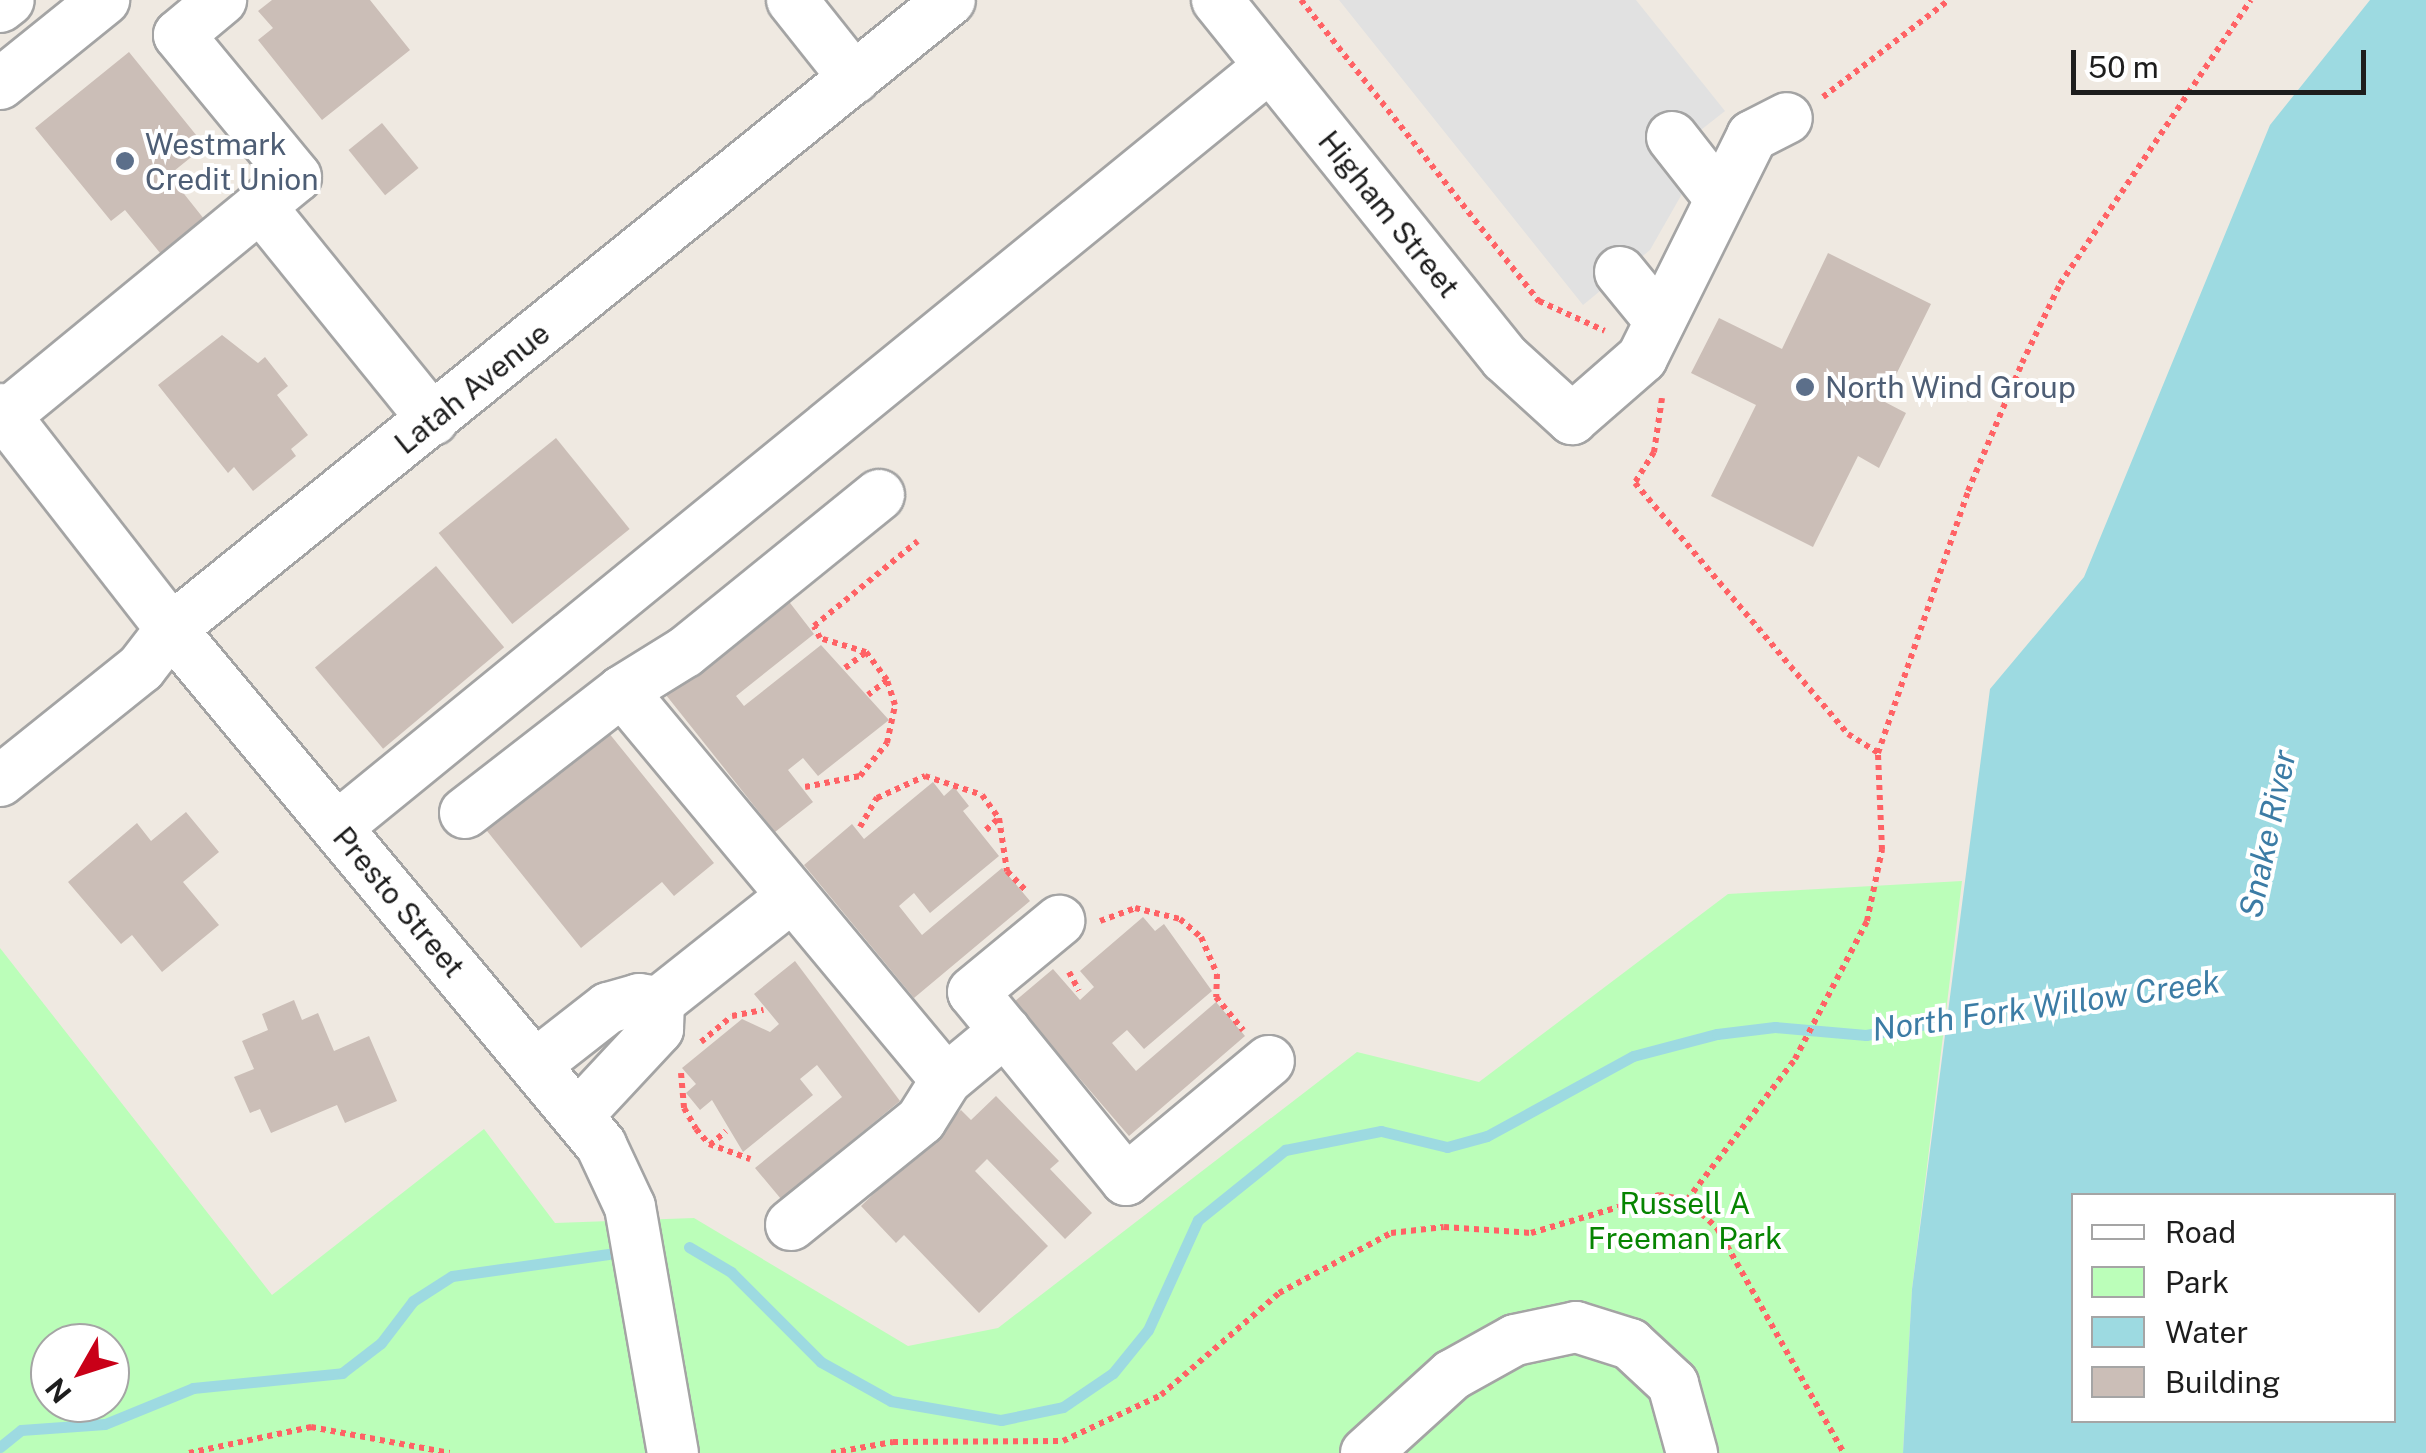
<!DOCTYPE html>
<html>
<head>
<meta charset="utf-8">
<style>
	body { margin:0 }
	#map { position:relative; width:2426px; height:1453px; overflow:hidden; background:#efe9e1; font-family:"Public Sans",sans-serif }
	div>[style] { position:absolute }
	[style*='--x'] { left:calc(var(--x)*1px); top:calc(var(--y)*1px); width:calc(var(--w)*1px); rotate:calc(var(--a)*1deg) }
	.park>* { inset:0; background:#bbfeb9 }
	.parking>* { inset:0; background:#e1e1e1 }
	.water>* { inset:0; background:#9ddae1 }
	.stream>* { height:11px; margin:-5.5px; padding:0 5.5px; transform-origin:5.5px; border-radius:5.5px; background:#9ddae1 }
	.building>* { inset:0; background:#cbbeb7; transform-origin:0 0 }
	.path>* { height:6px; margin-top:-3px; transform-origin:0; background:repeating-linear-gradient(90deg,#ff6265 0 5px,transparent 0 10px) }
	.roads { filter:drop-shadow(2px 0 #a4a4a4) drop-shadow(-2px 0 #a4a4a4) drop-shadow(0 2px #a4a4a4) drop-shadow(0 -2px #a4a4a4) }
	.minor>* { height:50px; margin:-25px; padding:0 25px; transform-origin:25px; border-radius:25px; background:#fff }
	.dots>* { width:28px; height:28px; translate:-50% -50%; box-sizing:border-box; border:5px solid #fff; border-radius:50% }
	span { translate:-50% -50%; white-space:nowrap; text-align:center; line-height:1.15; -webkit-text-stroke:8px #fff; paint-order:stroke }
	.service-label { font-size:30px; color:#4e5e75 }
	.left { translate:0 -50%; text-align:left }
	.street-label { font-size:30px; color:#1d1d1d }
	.park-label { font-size:30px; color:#068401 }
	.water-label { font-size:32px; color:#3c7ca5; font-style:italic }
	.legend { position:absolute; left:2071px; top:1193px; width:325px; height:230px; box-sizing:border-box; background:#fff; border:2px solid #a5a5a5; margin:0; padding:12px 18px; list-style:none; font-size:30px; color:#1d1d1d }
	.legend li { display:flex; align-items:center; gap:20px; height:50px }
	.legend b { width:50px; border:2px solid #a5a5a5 }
	.north { position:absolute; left:30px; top:1323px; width:100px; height:100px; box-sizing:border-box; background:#fff; border:2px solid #a5a5a5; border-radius:50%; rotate:231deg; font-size:28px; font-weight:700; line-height:40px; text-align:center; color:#1d1d1d }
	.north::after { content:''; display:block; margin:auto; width:35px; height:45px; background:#c90018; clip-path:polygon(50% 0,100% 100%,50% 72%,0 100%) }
	.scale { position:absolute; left:2071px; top:50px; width:295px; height:45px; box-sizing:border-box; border:5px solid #1d1d1d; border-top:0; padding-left:12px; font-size:30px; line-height:35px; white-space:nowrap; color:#1d1d1d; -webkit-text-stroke:8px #fff; paint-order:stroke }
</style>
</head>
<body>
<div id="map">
	<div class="park">
		<div style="clip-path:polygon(evenodd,1962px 881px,1912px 1289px,1903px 1453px,0 1453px,0 948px,272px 1295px,484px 1129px,555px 1223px,694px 1218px,908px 1346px,998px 1328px,1357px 1052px,1479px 1082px,1728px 894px,1962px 881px,50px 1343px,110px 1343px,110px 1403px,50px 1403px,50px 1343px)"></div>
	</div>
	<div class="parking">
		<div style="clip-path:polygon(1339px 0,1636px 0,1725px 111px,1678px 148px,1695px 171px,1650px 250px,1583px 305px)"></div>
	</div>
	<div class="water">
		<div style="clip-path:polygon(evenodd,2370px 0,2426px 0,2426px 1453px,1903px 1453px,1912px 1289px,1990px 689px,2084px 577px,2270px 125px,2370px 0,2074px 1196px,2394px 1196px,2394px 1420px,2074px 1420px,2074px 1196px)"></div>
	</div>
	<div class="stream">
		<div style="--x:689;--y:1247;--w:49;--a:30.8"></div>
		<div style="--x:731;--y:1272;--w:127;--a:45"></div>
		<div style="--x:821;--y:1362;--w:80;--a:29.1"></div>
		<div style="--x:891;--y:1401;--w:112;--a:9.8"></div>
		<div style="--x:1001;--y:1420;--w:63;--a:-11.8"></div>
		<div style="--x:1063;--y:1407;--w:60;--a:-34.2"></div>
		<div style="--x:1113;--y:1373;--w:55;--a:-50.9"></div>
		<div style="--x:1148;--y:1330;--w:121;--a:-65.6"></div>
		<div style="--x:1198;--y:1220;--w:112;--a:-38.8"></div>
		<div style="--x:1285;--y:1150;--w:98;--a:-11.2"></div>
		<div style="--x:1381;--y:1131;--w:68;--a:13.6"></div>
		<div style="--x:1447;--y:1147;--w:41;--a:-15.4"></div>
		<div style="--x:1487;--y:1136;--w:166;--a:-28.7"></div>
		<div style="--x:1633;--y:1056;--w:87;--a:-14.7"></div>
		<div style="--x:1717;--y:1034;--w:58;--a:-6.9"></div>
		<div style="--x:1775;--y:1027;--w:91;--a:5"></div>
		<div style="--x:1866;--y:1035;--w:95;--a:-10.4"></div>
		<div style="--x:0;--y:1447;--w:27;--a:-39"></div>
		<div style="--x:21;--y:1430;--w:84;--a:-4.1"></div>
		<div style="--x:105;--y:1424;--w:95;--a:-22.2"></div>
		<div style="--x:193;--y:1388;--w:150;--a:-5.7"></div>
		<div style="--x:342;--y:1373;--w:49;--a:-37.6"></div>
		<div style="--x:381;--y:1343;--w:53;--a:-52.7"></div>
		<div style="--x:413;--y:1301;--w:46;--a:-32.7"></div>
		<div style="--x:452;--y:1276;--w:158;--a:-8"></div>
	</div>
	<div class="building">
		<div style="clip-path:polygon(272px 0,370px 0,410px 50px,322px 120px,258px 40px,273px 28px,258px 11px)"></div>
		<div style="clip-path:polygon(129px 52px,205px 146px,169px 175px,208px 224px,165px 259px,125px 210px,111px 221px,35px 128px)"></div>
		<div style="left:382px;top:123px;width:58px;height:43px;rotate:51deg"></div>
		<div style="clip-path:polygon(1828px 253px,1931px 304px,1883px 401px,1906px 413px,1879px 468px,1858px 456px,1813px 547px,1711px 496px,1756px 405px,1691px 373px,1719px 318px,1782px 349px)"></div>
		<div style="clip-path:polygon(222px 335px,258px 363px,265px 357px,288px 386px,277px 395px,308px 435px,291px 449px,296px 456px,253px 491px,234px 467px,228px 473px,158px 385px)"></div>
		<div style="left:556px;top:438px;width:117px;height:151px;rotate:51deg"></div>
		<div style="left:436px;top:566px;width:106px;height:158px;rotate:50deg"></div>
		<div style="clip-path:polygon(787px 599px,814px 634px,736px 696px,744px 706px,821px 645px,889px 720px,818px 776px,803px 758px,788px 770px,813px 802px,775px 832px,666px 695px)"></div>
		<div style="clip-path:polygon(604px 727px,714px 863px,674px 896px,662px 882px,581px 948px,483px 826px)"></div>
		<div style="clip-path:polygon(933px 782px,944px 796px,954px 787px,969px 806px,963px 811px,999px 856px,930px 913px,914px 893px,899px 906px,922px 935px,1002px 868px,1030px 901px,914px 998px,804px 865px,852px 824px,864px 839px)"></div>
		<div style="clip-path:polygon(186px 812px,219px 852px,183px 882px,219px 925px,162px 972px,132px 935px,121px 944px,68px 882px,137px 823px,151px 841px)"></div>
		<div style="clip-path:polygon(1143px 917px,1155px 931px,1164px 924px,1212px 991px,1144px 1049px,1127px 1030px,1112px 1043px,1136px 1071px,1216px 1002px,1245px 1036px,1129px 1136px,1014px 1002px,1053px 969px,1080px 1000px,1094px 987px,1080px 971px)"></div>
		<div style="clip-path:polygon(795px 961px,900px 1101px,781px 1199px,755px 1168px,842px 1097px,817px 1065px,800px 1079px,813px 1095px,743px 1152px,712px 1100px,700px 1110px,686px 1093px,696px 1084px,682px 1068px,742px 1019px,770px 1032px,779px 1024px,754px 994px)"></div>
		<div style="clip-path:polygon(294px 1000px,302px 1020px,318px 1013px,334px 1051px,369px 1036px,397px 1101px,345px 1123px,337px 1105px,271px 1133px,260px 1109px,250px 1113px,234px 1077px,254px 1069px,242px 1041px,268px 1030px,262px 1014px)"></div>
		<div style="clip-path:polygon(996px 1096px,1059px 1161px,1050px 1169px,1092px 1213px,1065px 1239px,987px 1159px,975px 1171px,1048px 1246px,979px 1313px,904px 1235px,896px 1243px,861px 1206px,961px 1110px,971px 1120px)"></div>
	</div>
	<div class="path">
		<div style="--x:1301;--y:0;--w:384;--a:51.7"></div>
		<div style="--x:1539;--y:301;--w:72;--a:24.4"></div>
		<div style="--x:1823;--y:97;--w:159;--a:-37.6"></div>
		<div style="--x:1662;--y:398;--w:55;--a:98.4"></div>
		<div style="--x:1654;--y:452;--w:36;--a:122"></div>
		<div style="--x:1635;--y:483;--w:329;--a:49.7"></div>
		<div style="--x:1848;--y:734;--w:36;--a:32"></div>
		<div style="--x:866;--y:652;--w:48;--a:-163.1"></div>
		<div style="--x:820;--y:638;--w:13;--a:-117"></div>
		<div style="--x:814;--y:626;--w:134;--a:-39.3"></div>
		<div style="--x:845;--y:668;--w:26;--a:-37"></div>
		<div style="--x:866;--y:652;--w:35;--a:53"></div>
		<div style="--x:805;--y:787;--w:56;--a:-11.3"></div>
		<div style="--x:860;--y:776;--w:43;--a:-50.7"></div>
		<div style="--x:887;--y:743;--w:39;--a:-78"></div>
		<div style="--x:895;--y:705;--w:26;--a:-108"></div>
		<div style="--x:887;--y:680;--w:24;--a:142"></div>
		<div style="--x:860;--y:827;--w:34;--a:-60"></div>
		<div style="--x:877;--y:798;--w:53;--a:-24.6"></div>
		<div style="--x:925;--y:776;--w:60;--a:18.4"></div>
		<div style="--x:982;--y:795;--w:29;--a:54"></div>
		<div style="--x:986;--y:830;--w:18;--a:-43"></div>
		<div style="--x:999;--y:818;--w:54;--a:81.4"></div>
		<div style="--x:1007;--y:871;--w:29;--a:46"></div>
		<div style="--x:1100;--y:921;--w:37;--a:-20"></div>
		<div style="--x:1135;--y:908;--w:46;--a:13.7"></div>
		<div style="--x:1180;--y:919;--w:28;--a:41"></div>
		<div style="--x:1201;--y:937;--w:40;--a:66.6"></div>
		<div style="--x:1217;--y:974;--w:23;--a:92"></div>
		<div style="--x:1216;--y:997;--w:43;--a:50.7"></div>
		<div style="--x:1069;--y:972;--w:21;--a:62"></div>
		<div style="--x:701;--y:1042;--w:40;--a:-40"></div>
		<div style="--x:732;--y:1016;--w:32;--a:-11"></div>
		<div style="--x:681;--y:1073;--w:35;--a:85"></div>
		<div style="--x:684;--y:1108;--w:24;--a:60"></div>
		<div style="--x:696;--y:1129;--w:20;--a:49"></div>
		<div style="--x:709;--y:1144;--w:44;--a:20.1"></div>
		<div style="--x:710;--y:1145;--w:21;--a:-41"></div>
		<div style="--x:1687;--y:1200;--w:178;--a:-52.5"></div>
		<div style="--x:1795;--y:1059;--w:156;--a:-62.4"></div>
		<div style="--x:1867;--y:921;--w:73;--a:-78.1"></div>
		<div style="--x:1882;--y:850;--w:97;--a:-92.4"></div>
		<div style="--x:1878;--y:753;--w:277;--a:-71"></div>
		<div style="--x:1968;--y:491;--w:139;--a:-67.1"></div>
		<div style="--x:2022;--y:363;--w:88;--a:-64.3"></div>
		<div style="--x:2060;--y:284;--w:342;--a:-56.1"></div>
		<div style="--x:189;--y:1453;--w:125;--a:-12"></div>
		<div style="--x:311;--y:1427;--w:141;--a:10.6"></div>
		<div style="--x:831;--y:1453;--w:63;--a:-10.1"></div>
		<div style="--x:893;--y:1442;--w:170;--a:-0.3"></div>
		<div style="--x:1063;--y:1441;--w:108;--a:-25.1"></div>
		<div style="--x:1161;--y:1395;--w:156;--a:-40.8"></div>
		<div style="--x:1279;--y:1293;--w:127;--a:-28.2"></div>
		<div style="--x:1391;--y:1233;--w:53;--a:-6.5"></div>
		<div style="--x:1444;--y:1227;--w:87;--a:3.9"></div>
		<div style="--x:1531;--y:1233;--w:134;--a:-16.5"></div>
		<div style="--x:1659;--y:1195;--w:28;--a:10"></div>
		<div style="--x:1687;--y:1200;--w:41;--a:43"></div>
		<div style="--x:1717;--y:1228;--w:258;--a:60.6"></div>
	</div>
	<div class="roads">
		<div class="minor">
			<div style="--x:792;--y:0;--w:100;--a:51.5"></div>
			<div style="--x:1217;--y:0;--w:459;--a:51.2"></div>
			<div style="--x:1505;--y:358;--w:91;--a:42.3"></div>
			<div style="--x:1572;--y:419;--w:93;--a:-41.1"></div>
			<div style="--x:1642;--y:358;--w:248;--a:-63.6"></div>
			<div style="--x:1752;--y:136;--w:39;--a:-27"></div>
			<div style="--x:0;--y:7;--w:11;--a:-38"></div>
			<div style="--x:0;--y:84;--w:134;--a:-38.9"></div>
			<div style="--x:1672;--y:137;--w:76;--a:51.9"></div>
			<div style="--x:260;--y:206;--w:275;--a:51"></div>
			<div style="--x:1620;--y:272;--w:63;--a:50.8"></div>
			<div style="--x:0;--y:409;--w:279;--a:52.1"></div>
			<div style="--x:171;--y:629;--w:672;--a:50.19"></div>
			<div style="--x:601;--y:1145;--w:68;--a:64.9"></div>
			<div style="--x:630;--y:1207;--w:250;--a:80.1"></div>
			<div style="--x:6;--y:415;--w:375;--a:-39.4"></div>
			<div style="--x:296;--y:177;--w:184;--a:-129.5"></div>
			<div style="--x:179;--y:35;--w:55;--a:-39.8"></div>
			<div style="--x:879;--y:495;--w:250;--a:141"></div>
			<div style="--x:685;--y:652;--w:74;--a:148.2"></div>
			<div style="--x:622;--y:691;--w:506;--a:50.21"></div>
			<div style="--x:946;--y:1080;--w:77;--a:-39.7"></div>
			<div style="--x:1005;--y:1031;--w:192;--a:50.9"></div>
			<div style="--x:1126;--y:1180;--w:186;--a:-39.8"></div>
			<div style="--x:0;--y:781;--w:181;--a:-38.7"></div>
			<div style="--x:141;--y:668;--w:49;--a:-52.4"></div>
			<div style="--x:171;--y:629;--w:1001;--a:-38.92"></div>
			<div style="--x:465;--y:813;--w:199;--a:-37.8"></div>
			<div style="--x:337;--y:827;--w:1204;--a:-39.2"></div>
			<div style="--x:1005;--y:1031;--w:50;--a:-129.4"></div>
			<div style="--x:973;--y:992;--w:112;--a:-39.5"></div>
			<div style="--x:535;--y:1065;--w:93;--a:-38"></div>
			<div style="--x:608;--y:1008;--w:32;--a:-16"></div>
			<div style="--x:639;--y:999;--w:20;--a:9"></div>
			<div style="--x:577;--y:1116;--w:119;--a:-47"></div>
			<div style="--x:658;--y:1029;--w:27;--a:-88"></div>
			<div style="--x:659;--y:1002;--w:166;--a:-38.4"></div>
			<div style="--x:791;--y:1225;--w:167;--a:-38.9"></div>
			<div style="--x:921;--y:1120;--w:47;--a:-58"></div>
			<div style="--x:1366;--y:1453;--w:116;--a:-42.2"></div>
			<div style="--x:1452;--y:1375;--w:72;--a:-29.1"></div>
			<div style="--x:1515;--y:1340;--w:62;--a:-12"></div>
			<div style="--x:1576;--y:1327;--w:57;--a:17.5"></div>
			<div style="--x:1630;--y:1344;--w:59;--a:42.9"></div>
			<div style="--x:1673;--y:1384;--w:72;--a:74.6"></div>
		</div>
	</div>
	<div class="dots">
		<div style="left:125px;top:161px;background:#5c6f8a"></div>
		<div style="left:1805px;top:387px;background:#5c6f8a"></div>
	</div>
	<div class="service-label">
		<span class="left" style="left:145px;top:161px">Westmark<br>Credit Union</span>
		<span class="left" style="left:1825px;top:387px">North Wind Group</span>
	</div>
	<div class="street-label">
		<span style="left:1389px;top:214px;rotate:51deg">Higham Street</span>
		<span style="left:472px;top:388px;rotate:-39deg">Latah Avenue</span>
		<span style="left:399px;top:902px;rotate:50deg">Presto Street</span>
	</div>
	<div class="park-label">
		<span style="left:1685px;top:1220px">Russell A<br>Freeman Park</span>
	</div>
	<div class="water-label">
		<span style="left:2268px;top:834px;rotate:-78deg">Snake River</span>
		<span style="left:2046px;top:1006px;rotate:-8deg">North Fork Willow Creek</span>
	</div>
	<ul class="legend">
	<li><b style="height:12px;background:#fff"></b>Road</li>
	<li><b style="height:28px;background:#bbfeb9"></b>Park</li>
	<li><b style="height:28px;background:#9ddae1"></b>Water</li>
	<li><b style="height:28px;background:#cbbeb7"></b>Building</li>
	</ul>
	<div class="north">N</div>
	<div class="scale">50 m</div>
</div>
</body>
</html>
